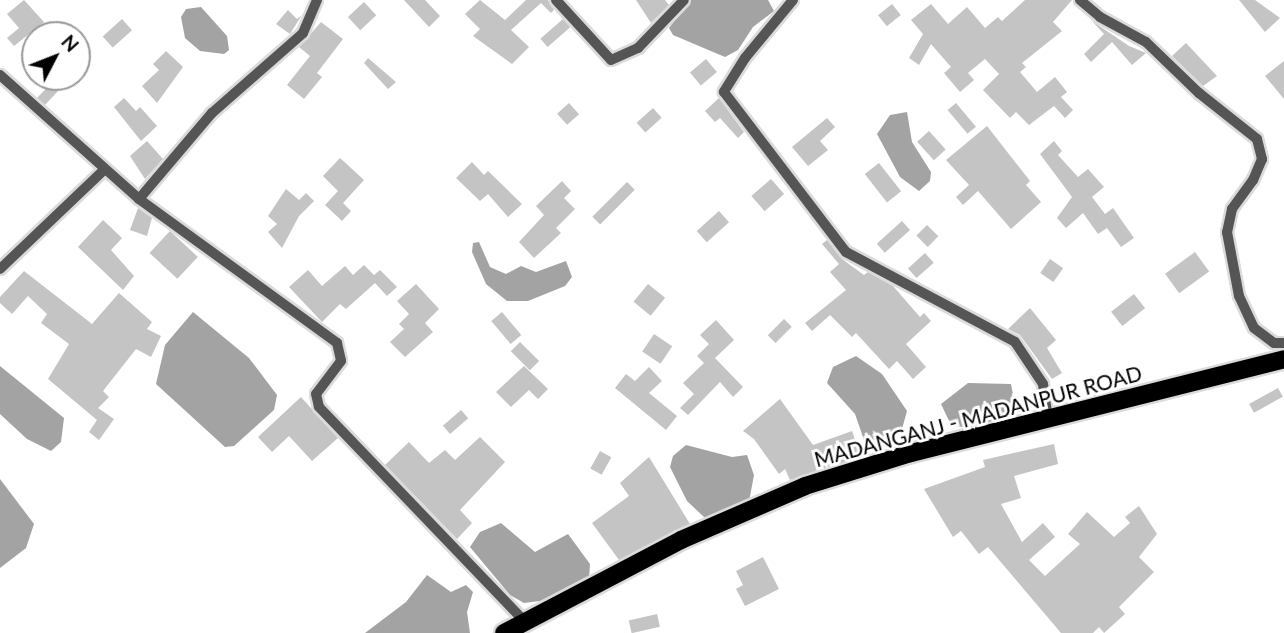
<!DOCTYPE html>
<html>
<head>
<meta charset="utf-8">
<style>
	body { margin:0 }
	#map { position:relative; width:1284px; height:633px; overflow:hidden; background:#fff; font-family:Lato,sans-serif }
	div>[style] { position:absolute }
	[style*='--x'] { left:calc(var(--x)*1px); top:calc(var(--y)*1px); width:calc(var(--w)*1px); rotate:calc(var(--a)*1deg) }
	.water>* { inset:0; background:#a3a3a3 }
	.building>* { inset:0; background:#c4c4c4; transform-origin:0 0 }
	.roads { filter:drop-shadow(2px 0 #dbdbdb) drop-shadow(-2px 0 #dbdbdb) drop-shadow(0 2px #dbdbdb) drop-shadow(0 -2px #dbdbdb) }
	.street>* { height:10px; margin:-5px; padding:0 5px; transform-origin:5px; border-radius:5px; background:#555 }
	.primary>* { height:18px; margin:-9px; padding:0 9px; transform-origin:9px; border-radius:9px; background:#000 }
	span { translate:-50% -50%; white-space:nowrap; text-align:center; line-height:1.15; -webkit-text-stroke:6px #fff; paint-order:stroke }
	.street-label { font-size:21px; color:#000 }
	.north { position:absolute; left:21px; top:21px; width:70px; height:70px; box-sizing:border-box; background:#fff; border:2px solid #999; border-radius:50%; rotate:48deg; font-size:19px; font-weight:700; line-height:28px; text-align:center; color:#000 }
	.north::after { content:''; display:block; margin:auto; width:24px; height:32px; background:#000; clip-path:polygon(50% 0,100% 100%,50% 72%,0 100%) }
</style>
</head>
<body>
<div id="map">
	<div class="water">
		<div style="clip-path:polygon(690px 0,768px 0,774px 11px,753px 27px,738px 50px,725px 57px,673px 35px,669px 28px)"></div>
		<div style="clip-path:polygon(201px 7px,227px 36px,229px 50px,224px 54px,200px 51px,185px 38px,181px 17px,186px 9px)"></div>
		<div style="clip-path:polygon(907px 112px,912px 142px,931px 172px,930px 181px,919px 191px,900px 177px,877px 134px,890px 115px)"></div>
		<div style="clip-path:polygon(479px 242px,490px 267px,506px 274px,521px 266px,536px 272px,566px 261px,572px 277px,565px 286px,528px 301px,507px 301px,486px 284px,472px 252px,473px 243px)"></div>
		<div style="clip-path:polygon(193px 312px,249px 358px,277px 395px,274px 410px,234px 446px,225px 447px,156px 384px,165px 345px)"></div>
		<div style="clip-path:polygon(856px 356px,882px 374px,907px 411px,902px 429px,876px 444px,864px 440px,855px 414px,827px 383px,833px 367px)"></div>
		<div style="clip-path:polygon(0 366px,64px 418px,61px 442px,51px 451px,27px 439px,0 414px)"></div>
		<div style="clip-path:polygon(968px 383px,1011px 384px,1014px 400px,1007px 422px,986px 431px,951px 425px,941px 404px)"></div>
		<div style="clip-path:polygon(686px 445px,732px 457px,747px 455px,754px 475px,748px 507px,722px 519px,704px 517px,687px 501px,670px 467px,673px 456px)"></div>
		<div style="clip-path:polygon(0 479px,34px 524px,26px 548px,0 568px)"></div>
		<div style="clip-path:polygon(501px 523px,535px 552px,568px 534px,590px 564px,589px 579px,540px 601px,524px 603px,510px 595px,470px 547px,480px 532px)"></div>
		<div style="clip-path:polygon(427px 575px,451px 592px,466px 585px,473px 592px,467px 612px,470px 633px,365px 633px,406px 602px)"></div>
	</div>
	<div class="building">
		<div style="clip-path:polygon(24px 0,44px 22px,14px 46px,7px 38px,19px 28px,7px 14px)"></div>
		<div style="clip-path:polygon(404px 0,425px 0,440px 16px,429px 27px)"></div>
		<div style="clip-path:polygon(480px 0,505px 20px,526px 0,548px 0,554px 10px,551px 13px,541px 3px,511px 30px,529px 47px,512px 64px,473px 36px,480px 29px,465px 14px)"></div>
		<div style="clip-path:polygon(636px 0,665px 0,669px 5px,651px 23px)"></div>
		<div style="clip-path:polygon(1025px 0,1072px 0,1053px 22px,1062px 31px,1022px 63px,1026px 67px,1020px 72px,1037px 92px,1055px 77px,1067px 92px,1061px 97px,1073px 110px,1065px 118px,1054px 106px,1029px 125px,1016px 112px,1010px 118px,983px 90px,999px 74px,985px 59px,968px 73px,974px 80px,960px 92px,944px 73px,951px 67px,931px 44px,919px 65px,909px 58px,923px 34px,911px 20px,931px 4px,948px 24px,967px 7px,985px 28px,998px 17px,1002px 21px)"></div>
		<div style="clip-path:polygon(1239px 0,1255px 0,1280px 18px,1265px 32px)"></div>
		<div style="left:364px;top:2px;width:18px;height:22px;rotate:47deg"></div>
		<div style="left:892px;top:4px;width:14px;height:18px;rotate:51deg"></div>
		<div style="clip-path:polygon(288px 10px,297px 19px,302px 15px,290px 34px,276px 24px)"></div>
		<div style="left:122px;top:19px;width:15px;height:26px;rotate:48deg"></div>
		<div style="left:563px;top:19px;width:11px;height:30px;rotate:49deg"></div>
		<div style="clip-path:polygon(1092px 21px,1129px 46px,1146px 53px,1132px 65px,1112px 42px,1091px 62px,1084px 54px,1104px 34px)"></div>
		<div style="clip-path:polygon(321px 22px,343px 39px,317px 73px,322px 77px,304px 99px,287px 85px,310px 56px,299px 47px)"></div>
		<div style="clip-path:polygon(1186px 43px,1217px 76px,1203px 86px,1172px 56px)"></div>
		<div style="clip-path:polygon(166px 51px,183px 67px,157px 103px,142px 86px,159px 70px,153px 64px)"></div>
		<div style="clip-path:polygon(368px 58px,396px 82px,388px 89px,364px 63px)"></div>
		<div style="left:706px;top:59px;width:17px;height:21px;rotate:50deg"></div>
		<div style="clip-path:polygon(1284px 61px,1284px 99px,1265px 76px)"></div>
		<div style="clip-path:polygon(57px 77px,71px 77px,45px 105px,37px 98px)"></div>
		<div style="clip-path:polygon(124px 98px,136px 111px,140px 107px,157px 126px,141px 141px,114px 107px)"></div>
		<div style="clip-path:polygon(719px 98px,744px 132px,738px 138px,720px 118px,715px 122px,705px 111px)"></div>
		<div style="left:569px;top:103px;width:15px;height:16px;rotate:48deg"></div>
		<div style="left:956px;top:103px;width:31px;height:11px;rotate:50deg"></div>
		<div style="left:653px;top:108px;width:13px;height:22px;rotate:48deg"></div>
		<div style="clip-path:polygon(827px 118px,835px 127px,820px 141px,828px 150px,808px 166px,792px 147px)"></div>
		<div style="clip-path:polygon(987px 126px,1030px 181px,1026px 185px,1041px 202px,1011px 229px,978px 191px,963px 205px,956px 197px,969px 185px,946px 160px)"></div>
		<div style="left:929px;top:131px;width:25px;height:16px;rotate:48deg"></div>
		<div style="clip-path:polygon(147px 141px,163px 159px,145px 179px,130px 156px)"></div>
		<div style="clip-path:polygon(1054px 141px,1062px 151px,1058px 155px,1078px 177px,1088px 169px,1104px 187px,1092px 197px,1105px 214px,1113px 208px,1134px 238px,1121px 247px,1107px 228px,1098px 234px,1083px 213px,1066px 228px,1057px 218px,1072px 197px,1040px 154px)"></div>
		<div style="clip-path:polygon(340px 158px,364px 180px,343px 203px,351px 211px,342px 221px,325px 205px,338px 191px,323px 176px)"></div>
		<div style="clip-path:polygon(472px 162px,484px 175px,488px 171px,522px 204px,508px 217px,488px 194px,480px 201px,456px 178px)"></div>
		<div style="left:879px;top:163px;width:36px;height:18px;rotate:52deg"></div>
		<div style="left:771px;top:179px;width:20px;height:26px;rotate:49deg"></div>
		<div style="clip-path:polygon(562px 181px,571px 191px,564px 198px,575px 209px,556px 228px,561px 233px,534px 258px,519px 242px,544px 215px,536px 206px)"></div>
		<div style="left:627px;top:182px;width:11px;height:49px;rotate:45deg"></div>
		<div style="clip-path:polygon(286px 189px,299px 200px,306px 193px,314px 201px,299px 216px,282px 248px,268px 232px,277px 224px,268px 216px)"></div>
		<div style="clip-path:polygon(138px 208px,152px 218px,147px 236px,130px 230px)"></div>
		<div style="left:719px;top:211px;width:15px;height:30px;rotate:48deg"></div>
		<div style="clip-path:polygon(103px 220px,122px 238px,111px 250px,134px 276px,123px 290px,78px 247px)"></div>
		<div style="left:902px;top:221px;width:12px;height:34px;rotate:48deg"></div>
		<div style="left:927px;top:225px;width:16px;height:15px;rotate:45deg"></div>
		<div style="left:170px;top:231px;width:38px;height:30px;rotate:43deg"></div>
		<div style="clip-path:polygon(827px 240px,842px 259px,864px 275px,868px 272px,893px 286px,920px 317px,924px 313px,931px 321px,906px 344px,926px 367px,913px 379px,897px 361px,889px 369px,856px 333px,852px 337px,830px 315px,812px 331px,805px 323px,846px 290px,830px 272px,839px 264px,822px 244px)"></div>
		<div style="left:1195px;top:252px;width:24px;height:37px;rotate:54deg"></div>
		<div style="left:925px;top:253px;width:13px;height:23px;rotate:48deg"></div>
		<div style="left:1050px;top:259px;width:16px;height:17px;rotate:35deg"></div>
		<div style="clip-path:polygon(364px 265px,374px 275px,380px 270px,397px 287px,387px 296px,375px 283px,346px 309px,340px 304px,322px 322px,289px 287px,308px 270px,322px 286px,345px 266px,353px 275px)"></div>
		<div style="clip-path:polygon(24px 271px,92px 324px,119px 293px,152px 322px,147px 329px,161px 336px,151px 357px,136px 349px,103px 391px,109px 397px,98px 408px,114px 419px,99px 440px,89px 432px,97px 420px,48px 379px,69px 344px,41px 323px,47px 314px,28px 296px,12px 314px,0 303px,0 297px)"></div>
		<div style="clip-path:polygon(416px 284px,439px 309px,425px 323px,433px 332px,405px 357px,390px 342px,404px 329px,399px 324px,409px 314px,397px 301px)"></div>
		<div style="left:648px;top:284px;width:22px;height:23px;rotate:39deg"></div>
		<div style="left:1134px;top:294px;width:18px;height:29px;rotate:52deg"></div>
		<div style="clip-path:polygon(1030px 308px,1056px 340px,1047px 348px,1062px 373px,1052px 379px,1020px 335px,1008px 329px)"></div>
		<div style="left:502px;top:312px;width:30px;height:14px;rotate:50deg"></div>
		<div style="left:784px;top:319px;width:11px;height:23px;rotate:45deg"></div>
		<div style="clip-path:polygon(716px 320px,734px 340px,715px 358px,743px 387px,733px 397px,720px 382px,688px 415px,680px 408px,694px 394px,683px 383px,704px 363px,697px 356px,709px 344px,700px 335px)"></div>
		<div style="left:654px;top:334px;width:22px;height:21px;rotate:34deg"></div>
		<div style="left:520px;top:342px;width:27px;height:13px;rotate:45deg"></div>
		<div style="clip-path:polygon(524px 366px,548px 389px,538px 399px,529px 390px,511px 407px,496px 392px)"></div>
		<div style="clip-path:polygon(649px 367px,662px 381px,649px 393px,677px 416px,666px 430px,615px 388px,626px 374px,635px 381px)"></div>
		<div style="left:1278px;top:388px;width:10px;height:33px;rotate:61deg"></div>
		<div style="clip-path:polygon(301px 397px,338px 438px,312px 461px,289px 436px,272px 452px,258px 437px)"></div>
		<div style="clip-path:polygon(780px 399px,813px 445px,852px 431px,861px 457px,790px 480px,785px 469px,779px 474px,754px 439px,743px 431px)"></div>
		<div style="left:461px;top:410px;width:11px;height:24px;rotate:49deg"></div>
		<div style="clip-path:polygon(480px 437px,505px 462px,460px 510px,472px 523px,457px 539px,385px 465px,409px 442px,429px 463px,445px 450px,455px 460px)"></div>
		<div style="clip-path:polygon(1054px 444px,1058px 464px,1014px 476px,1021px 498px,1001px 504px,1022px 542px,1043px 523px,1055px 537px,1029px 560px,1045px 576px,1080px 544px,1068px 534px,1087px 512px,1114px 537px,1130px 523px,1125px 517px,1139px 506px,1157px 534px,1139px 557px,1154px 572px,1119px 607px,1125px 614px,1104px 633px,1099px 627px,1093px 633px,1061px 633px,988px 547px,979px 554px,961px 531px,953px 537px,924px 489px,985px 467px,983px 460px)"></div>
		<div style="left:600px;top:451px;width:13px;height:20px;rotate:29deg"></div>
		<div style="clip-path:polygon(649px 457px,690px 524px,619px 560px,592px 523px,629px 496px,620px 483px)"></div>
		<div style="clip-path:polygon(763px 557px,779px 589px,745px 606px,736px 589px,743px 585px,736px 571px)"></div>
		<div style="left:657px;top:614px;width:13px;height:29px;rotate:77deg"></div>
	</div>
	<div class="roads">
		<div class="street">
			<div style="--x:556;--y:0;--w:81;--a:47.5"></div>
			<div style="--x:611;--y:60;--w:30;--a:-24"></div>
			<div style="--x:638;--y:48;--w:66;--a:-46.2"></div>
			<div style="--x:793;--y:0;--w:75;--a:129.6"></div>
			<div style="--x:745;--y:58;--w:40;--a:122"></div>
			<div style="--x:724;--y:92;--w:201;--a:52.7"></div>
			<div style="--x:846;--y:252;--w:191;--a:28"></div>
			<div style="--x:1015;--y:342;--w:50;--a:56.3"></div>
			<div style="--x:1043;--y:384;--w:36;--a:82"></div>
			<div style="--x:1080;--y:0;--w:26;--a:40"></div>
			<div style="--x:1100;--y:17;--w:52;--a:28.5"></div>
			<div style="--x:1146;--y:42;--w:74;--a:43.9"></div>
			<div style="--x:1199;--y:93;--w:74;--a:38.4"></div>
			<div style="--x:1257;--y:139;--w:21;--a:76"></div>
			<div style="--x:1262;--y:159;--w:23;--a:113"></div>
			<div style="--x:1253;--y:180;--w:36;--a:126"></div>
			<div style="--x:1232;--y:209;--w:24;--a:102"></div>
			<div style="--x:1227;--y:232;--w:65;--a:79.4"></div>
			<div style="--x:1239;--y:296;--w:35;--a:65"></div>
			<div style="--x:1254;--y:328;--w:25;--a:37"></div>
			<div style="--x:1274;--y:343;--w:10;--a:0"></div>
			<div style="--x:0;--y:75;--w:186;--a:41.7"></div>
			<div style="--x:139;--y:199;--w:245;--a:36"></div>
			<div style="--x:337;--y:343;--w:18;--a:77"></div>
			<div style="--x:341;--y:361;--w:41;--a:127.1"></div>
			<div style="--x:316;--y:394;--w:13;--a:77"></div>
			<div style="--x:319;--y:407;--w:296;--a:46.2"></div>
			<div style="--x:139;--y:199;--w:113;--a:-49.7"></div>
			<div style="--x:212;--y:113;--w:121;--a:-41.3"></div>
			<div style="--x:303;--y:33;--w:36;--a:-67"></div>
			<div style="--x:0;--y:269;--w:144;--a:-43.6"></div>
		</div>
		<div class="primary">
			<div style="--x:504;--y:633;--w:200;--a:-27.7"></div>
			<div style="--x:681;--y:540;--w:135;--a:-23.5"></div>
			<div style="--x:805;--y:486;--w:111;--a:-17.3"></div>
			<div style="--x:911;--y:453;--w:385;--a:-14.1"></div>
		</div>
	</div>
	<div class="street-label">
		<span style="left:978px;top:416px;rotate:-15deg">MADANGANJ - MADANPUR ROAD</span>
	</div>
	<div class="north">N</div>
</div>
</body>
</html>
